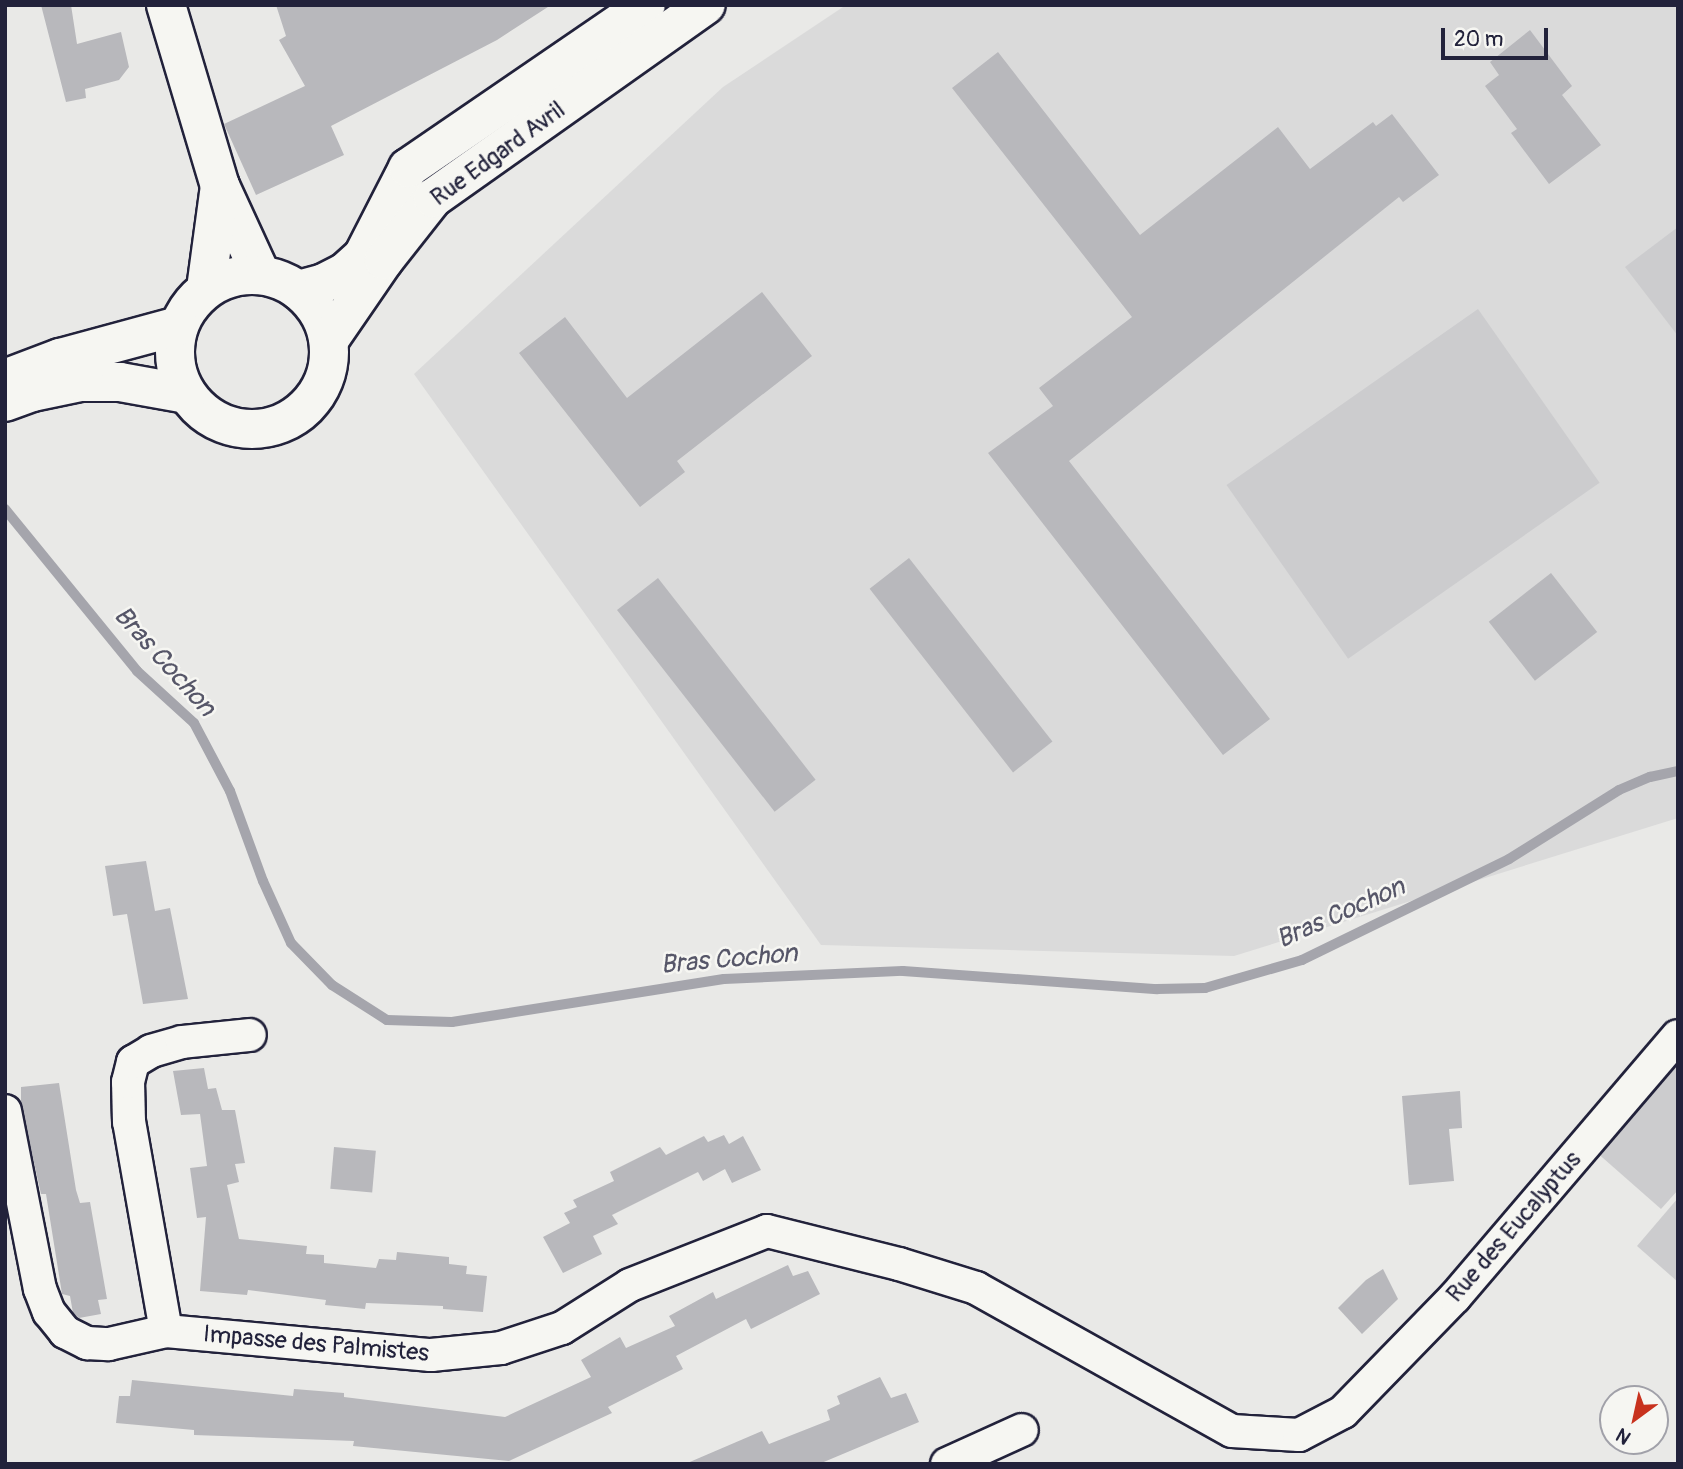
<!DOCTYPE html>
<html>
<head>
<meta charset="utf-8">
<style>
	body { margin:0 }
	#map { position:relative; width:1683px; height:1469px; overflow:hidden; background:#e9e9e7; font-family:Pangolin,sans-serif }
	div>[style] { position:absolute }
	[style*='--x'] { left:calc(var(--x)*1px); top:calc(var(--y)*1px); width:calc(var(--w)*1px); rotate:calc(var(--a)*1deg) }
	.built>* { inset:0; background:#dadada }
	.green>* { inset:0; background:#ccccce; transform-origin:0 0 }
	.stream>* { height:10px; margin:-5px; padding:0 5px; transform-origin:5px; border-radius:5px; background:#a5a5ac }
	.building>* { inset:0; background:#b8b8bc; transform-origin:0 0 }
	.roads { filter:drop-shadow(2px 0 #22223b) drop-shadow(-2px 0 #22223b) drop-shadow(0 2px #22223b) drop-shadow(0 -2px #22223b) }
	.minor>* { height:32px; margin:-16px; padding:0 16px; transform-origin:16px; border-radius:16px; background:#f6f6f2 }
	.tertiary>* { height:38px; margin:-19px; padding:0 19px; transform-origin:19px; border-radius:19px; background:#f6f6f2 }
	.tertiary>.ring { margin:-19px; padding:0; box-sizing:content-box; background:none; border:38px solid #f6f6f2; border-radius:50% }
	span { translate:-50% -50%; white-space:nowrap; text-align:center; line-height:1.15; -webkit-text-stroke:5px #f6f6f2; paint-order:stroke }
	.street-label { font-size:24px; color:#22223b }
	.water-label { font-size:26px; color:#565668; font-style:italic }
	.frame { position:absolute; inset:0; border:7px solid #22223b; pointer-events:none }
	.north { position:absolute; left:1599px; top:1385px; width:70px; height:70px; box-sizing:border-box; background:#f6f6f2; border:2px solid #a1a1a9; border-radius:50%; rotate:213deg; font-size:19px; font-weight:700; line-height:28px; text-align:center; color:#22223b }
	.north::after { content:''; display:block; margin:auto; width:24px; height:32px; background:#c8321e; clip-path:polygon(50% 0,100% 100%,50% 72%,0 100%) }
	.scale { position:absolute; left:1441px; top:28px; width:107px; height:32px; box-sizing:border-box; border:4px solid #22223b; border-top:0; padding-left:9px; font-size:21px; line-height:24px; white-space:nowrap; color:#22223b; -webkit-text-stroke:5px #f6f6f2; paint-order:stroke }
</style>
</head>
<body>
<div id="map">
	<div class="built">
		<div style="clip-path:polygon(846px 5px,1678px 5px,1678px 818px,1234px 956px,821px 945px,414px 374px,723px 87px)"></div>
	</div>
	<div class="green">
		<div style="clip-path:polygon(1678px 227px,1678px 336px,1625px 267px)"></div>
		<div style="left:1478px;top:309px;width:212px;height:307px;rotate:55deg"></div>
		<div style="clip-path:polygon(1678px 1055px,1678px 1190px,1661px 1209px,1595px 1151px)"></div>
		<div style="clip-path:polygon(1678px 1198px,1678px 1282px,1637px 1246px)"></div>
	</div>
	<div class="stream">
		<div style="--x:5;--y:509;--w:209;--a:50.8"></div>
		<div style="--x:137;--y:671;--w:77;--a:42.4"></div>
		<div style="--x:194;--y:723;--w:77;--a:62.1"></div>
		<div style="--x:230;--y:791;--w:96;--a:69.9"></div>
		<div style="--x:263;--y:881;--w:68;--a:65.7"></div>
		<div style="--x:291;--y:943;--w:59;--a:45.7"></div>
		<div style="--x:332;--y:985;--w:65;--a:32.5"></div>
		<div style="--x:387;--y:1020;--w:65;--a:1.8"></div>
		<div style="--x:452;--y:1022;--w:275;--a:-9"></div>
		<div style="--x:724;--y:979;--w:179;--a:-2.6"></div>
		<div style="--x:903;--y:971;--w:255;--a:4.1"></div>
		<div style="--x:1157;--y:989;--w:48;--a:-1.2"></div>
		<div style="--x:1205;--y:988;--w:101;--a:-16.1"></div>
		<div style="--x:1302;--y:960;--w:230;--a:-26"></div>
		<div style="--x:1509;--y:859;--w:130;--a:-32.1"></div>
		<div style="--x:1619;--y:790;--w:34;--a:-23"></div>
		<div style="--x:1650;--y:777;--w:29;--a:-12"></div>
	</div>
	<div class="building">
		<div style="clip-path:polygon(41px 5px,71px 5px,77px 44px,121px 32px,129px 67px,119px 80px,85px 89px,86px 98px,66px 102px)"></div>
		<div style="clip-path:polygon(276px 5px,551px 5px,497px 40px,331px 126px,344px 155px,256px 195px,224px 124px,305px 86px,279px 40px,286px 36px)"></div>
		<div style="clip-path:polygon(1530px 30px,1572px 86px,1562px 95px,1601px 145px,1549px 184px,1511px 133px,1517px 129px,1485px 86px,1499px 75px,1490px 62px)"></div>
		<div style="clip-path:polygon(998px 52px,1140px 235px,1278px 127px,1310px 169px,1373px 122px,1376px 126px,1392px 114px,1439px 175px,1403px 202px,1399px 197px,1069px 461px,1270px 719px,1223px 755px,988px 453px,1053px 406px,1039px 388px,1132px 317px,952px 88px)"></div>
		<div style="clip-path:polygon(762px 292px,812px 356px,677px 461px,685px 472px,640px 507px,519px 353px,565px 317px,627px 398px)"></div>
		<div style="left:909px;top:558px;width:233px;height:50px;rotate:52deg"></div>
		<div style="left:1551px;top:573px;width:75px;height:79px;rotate:52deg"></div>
		<div style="left:658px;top:578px;width:256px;height:52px;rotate:52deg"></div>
		<div style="clip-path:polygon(146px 861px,155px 911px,170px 908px,188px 999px,143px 1004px,127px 914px,113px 916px,105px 866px)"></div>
		<div style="clip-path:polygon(204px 1068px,208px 1089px,216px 1088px,222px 1110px,235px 1110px,245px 1163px,235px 1164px,239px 1182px,227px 1185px,239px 1239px,307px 1246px,306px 1254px,324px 1255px,324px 1263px,376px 1268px,379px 1259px,396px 1260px,397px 1252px,449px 1257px,449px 1264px,467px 1266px,466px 1274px,487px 1276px,483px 1312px,443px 1309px,443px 1306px,366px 1303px,365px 1309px,346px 1307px,325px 1305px,326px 1300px,248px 1290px,247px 1295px,200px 1291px,206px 1217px,197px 1218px,190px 1168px,207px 1166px,200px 1114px,181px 1115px,173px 1071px)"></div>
		<div style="clip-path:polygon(59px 1083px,76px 1190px,80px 1203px,90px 1202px,107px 1299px,98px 1300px,101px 1314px,79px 1318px,73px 1313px,70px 1296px,62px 1294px,46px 1194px,41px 1194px,21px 1104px,21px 1087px)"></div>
		<div style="clip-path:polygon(1460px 1091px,1462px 1128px,1449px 1129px,1454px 1181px,1409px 1185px,1402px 1096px)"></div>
		<div style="clip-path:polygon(724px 1135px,729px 1144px,743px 1136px,761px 1170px,732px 1183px,725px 1169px,703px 1181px,698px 1172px,612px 1215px,618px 1224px,593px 1236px,602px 1254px,563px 1273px,543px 1237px,570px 1223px,564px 1213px,577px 1207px,573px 1200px,614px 1181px,610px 1172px,660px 1147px,666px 1155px,704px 1136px,708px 1142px)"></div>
		<div style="left:334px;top:1147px;width:42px;height:42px;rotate:5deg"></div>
		<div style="clip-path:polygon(788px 1265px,793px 1276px,808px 1271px,820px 1294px,751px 1329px,746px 1319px,676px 1356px,683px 1369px,608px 1407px,612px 1413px,509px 1461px,353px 1446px,354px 1441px,194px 1435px,194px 1430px,116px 1423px,119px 1396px,130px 1396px,132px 1380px,293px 1396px,294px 1389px,344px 1393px,344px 1397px,505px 1417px,591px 1377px,581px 1360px,620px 1337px,626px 1348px,675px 1326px,669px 1316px,713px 1292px,716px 1299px)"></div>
		<div style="clip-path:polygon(1383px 1269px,1398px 1299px,1362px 1334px,1338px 1308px,1366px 1280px)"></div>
		<div style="clip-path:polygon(880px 1377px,891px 1398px,906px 1393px,919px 1422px,819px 1464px,685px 1464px,762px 1431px,769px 1444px,830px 1420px,827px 1410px,840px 1404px,837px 1396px)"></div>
	</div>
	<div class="roads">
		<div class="minor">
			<div style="--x:5;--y:1111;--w:181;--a:78.9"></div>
			<div style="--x:40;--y:1289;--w:25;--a:69"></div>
			<div style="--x:49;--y:1312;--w:26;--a:51"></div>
			<div style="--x:65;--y:1332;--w:25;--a:27"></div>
			<div style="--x:87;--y:1343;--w:22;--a:3"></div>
			<div style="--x:109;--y:1344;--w:58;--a:-12.8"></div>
			<div style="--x:166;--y:1331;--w:266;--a:5.2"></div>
			<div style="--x:431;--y:1355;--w:70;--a:-5.7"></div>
			<div style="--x:501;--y:1348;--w:64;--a:-18.2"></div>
			<div style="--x:562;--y:1328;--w:80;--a:-32.3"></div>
			<div style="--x:630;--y:1285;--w:147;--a:-21.5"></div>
			<div style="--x:767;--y:1231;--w:136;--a:14"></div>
			<div style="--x:899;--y:1264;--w:81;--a:17.3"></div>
			<div style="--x:976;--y:1288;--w:293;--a:29.2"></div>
			<div style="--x:1232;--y:1431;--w:67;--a:3.4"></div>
			<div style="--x:1299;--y:1435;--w:50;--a:-27.6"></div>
			<div style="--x:1343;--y:1412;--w:161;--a:-45.8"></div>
			<div style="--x:1455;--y:1297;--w:343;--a:-49.5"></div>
			<div style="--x:166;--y:1331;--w:212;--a:-100"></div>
			<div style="--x:129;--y:1122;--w:40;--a:-91.4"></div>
			<div style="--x:128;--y:1082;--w:21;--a:-76"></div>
			<div style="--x:133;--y:1062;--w:21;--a:-31"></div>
			<div style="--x:151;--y:1051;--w:32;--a:-16"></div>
			<div style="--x:182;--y:1042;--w:68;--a:-5.9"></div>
			<div style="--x:947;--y:1464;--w:82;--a:-24.4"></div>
		</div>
		<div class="tertiary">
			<div style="--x:166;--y:5;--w:189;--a:73.4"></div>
			<div style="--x:220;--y:186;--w:98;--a:65.3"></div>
			<div class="ring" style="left:175px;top:275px;width:116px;height:116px"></div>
			<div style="--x:206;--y:289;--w:104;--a:-82.3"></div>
			<div style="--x:298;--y:290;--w:27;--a:-15"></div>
			<div style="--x:324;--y:283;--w:22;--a:-27"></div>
			<div style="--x:344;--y:273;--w:25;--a:-42"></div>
			<div style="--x:363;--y:256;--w:99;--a:-62.9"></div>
			<div style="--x:408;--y:168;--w:288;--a:-34.4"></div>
			<div style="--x:329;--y:340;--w:97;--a:-55.5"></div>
			<div style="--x:384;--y:260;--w:79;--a:-51.7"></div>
			<div style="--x:433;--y:198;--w:334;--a:-35.3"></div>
			<div style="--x:7;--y:378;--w:57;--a:-20.7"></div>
			<div style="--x:60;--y:358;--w:123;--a:-15.1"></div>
			<div style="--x:5;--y:402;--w:30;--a:-20"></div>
			<div style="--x:33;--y:392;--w:49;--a:-11.8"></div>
			<div style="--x:81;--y:382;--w:39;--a:0"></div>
			<div style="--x:120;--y:382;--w:68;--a:10.2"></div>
		</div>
	</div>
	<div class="street-label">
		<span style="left:498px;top:154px;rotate:-36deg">Rue Edgard Avril</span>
		<span style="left:1514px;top:1227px;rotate:-49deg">Rue des Eucalyptus</span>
		<span style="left:316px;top:1344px;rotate:5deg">Impasse des Palmistes</span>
	</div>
	<div class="water-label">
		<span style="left:164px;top:662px;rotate:48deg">Bras Cochon</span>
		<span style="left:1341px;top:914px;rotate:-24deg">Bras Cochon</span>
		<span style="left:729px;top:960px;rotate:-5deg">Bras Cochon</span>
	</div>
	<div class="frame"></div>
	<div class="north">N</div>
	<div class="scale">20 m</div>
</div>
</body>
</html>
